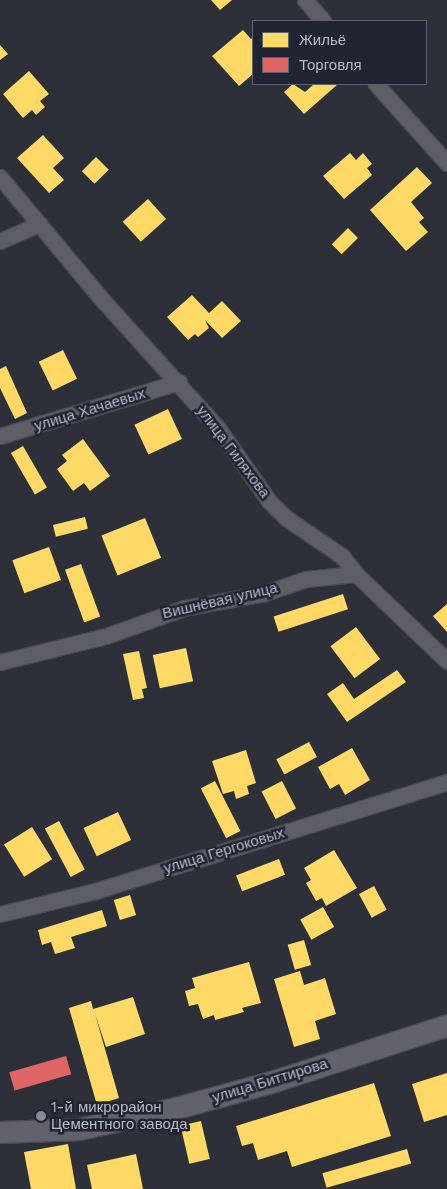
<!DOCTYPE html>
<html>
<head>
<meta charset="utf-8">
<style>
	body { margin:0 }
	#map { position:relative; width:447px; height:1189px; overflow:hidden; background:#2e3039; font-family:"Work Sans",sans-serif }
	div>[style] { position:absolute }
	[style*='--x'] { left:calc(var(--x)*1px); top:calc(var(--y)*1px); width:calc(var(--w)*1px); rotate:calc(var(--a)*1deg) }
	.homes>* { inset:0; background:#ffd966; transform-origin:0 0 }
	.shops>* { inset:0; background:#e06666; transform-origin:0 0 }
	.roads { filter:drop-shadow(1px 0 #4a4b52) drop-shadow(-1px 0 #4a4b52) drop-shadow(0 1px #4a4b52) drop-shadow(0 -1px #4a4b52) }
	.street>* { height:15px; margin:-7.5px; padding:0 7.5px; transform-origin:7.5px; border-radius:7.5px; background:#5e5e66 }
	.secondary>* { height:21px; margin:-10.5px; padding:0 10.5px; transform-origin:10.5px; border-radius:10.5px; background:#61626b }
	.dots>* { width:14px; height:14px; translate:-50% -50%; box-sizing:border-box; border:2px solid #212433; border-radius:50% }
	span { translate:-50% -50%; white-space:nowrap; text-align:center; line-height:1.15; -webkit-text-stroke:5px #212433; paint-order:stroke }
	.street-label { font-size:15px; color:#b9bac8 }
	.poi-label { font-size:15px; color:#b9bac8 }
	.left { translate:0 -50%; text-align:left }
	.legend { position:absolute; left:252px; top:20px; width:175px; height:65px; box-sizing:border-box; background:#212433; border:1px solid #5e606f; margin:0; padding:6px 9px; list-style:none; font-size:15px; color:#b9bac8 }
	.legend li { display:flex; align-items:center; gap:10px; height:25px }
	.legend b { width:25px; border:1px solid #5e606f }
</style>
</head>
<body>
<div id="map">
	<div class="homes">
		<div style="clip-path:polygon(211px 0,232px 0,220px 10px)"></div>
		<div style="clip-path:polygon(243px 30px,251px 39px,253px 37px,253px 74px,239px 86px,212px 56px)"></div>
		<div style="clip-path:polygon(0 45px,8px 54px,0 60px)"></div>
		<div style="clip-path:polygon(29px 71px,49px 94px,40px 101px,45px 107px,36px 115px,32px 110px,23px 118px,3px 94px)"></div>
		<div style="clip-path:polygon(293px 84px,305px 92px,314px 84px,338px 84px,304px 114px,284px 92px)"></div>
		<div style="clip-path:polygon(43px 135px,64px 158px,53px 168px,64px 180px,49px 193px,17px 158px)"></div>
		<div style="clip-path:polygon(350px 153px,356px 160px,363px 153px,372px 164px,367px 168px,372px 175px,344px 199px,323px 176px)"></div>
		<div style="left:96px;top:157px;width:18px;height:20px;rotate:45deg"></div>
		<div style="clip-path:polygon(417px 167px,432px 183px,411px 202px,424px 218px,419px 222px,428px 232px,406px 251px,370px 210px)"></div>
		<div style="left:148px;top:199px;width:27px;height:34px;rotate:48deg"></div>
		<div style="left:348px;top:228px;width:14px;height:23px;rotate:45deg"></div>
		<div style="clip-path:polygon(192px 295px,209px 313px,222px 301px,241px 321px,222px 338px,205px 320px,209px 328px,198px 337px,195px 334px,188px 340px,167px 317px)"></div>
		<div style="left:63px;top:350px;width:32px;height:27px;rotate:64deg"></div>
		<div style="clip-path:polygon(6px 366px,27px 413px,15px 419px,0 388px,0 369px)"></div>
		<div style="left:168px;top:409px;width:33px;height:37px;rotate:65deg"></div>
		<div style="clip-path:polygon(83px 439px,110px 476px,90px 491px,84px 483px,73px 491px,57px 469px,67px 461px,62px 455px)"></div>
		<div style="left:23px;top:446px;width:48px;height:14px;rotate:60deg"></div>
		<div style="left:85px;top:517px;width:12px;height:33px;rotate:76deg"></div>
		<div style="left:145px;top:518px;width:43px;height:47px;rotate:68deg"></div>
		<div style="left:49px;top:547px;width:35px;height:39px;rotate:70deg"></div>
		<div style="left:81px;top:564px;width:56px;height:17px;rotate:70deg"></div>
		<div style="left:343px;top:594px;width:16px;height:73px;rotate:72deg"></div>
		<div style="clip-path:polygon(447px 604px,447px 632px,433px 616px)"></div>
		<div style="left:356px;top:627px;width:40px;height:32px;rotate:53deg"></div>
		<div style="left:186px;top:648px;width:34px;height:34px;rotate:78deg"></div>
		<div style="clip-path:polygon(139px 651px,147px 688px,142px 689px,144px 698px,133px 700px,123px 654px)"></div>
		<div style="clip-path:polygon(397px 670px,406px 682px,347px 722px,327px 694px,343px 683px,354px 699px)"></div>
		<div style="left:309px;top:742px;width:17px;height:37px;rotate:62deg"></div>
		<div style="clip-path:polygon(352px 748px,370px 780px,345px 795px,339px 784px,330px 789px,318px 767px)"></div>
		<div style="clip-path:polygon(246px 750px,256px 783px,247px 786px,249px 794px,236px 799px,234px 791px,223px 794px,212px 761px)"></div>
		<div style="left:215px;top:781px;width:56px;height:16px;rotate:63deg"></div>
		<div style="left:282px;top:781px;width:31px;height:23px;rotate:63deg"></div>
		<div style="left:118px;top:812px;width:31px;height:38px;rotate:65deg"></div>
		<div style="left:59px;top:821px;width:55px;height:16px;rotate:62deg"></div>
		<div style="left:32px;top:827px;width:38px;height:33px;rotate:58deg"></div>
		<div style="clip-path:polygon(334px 850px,357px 888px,326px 906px,322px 898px,316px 901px,306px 883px,311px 880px,304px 868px)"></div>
		<div style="left:279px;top:859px;width:17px;height:46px;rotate:69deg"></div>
		<div style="left:374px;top:886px;width:27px;height:17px;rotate:62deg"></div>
		<div style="left:130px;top:895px;width:21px;height:17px;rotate:73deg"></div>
		<div style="left:323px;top:907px;width:23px;height:26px;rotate:61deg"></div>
		<div style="clip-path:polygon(102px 910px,107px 926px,71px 937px,75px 948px,55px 954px,51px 942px,42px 945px,38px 930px)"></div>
		<div style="left:304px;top:940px;width:26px;height:17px;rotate:74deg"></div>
		<div style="clip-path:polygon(249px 962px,261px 1003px,242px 1008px,244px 1012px,215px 1020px,214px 1015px,203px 1019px,198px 1004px,189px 1006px,185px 991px,195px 988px,192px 978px)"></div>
		<div style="clip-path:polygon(300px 971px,304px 985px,325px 978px,336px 1014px,315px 1021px,320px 1039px,294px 1047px,274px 979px)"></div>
		<div style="clip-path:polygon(133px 997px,145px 1034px,106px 1047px,95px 1014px,119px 1098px,97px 1105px,69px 1008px,91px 1001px,93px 1009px)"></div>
		<div style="clip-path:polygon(447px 1073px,447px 1115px,424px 1122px,412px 1084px)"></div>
		<div style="clip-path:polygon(374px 1083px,391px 1136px,292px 1167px,287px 1151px,258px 1160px,253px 1143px,242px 1146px,236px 1126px)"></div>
		<div style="left:201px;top:1121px;width:39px;height:21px;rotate:77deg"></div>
		<div style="clip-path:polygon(68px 1144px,76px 1189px,31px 1189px,24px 1152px)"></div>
		<div style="left:407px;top:1149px;width:15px;height:88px;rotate:74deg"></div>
		<div style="clip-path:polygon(136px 1154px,143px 1189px,92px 1189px,87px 1165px)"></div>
	</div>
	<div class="shops">
		<div style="left:66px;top:1056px;width:19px;height:59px;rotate:74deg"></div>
	</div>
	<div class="roads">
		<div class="street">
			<div style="--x:305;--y:0;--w:28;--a:49"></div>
			<div style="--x:376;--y:84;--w:106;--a:48.1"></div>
			<div style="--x:0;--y:177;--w:155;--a:50.2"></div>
			<div style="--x:99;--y:296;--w:178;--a:48"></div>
			<div style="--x:218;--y:428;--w:89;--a:55.1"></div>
			<div style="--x:269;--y:501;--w:24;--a:45"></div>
			<div style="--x:286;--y:518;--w:68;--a:34.2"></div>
			<div style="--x:342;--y:556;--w:23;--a:52"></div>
			<div style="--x:356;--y:574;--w:126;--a:43.7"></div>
			<div style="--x:0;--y:241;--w:43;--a:-23.6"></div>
			<div style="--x:0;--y:436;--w:187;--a:-16.8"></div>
			<div style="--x:0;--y:662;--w:109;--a:-13.8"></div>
			<div style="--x:106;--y:636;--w:83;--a:-19.7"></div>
			<div style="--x:184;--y:608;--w:82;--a:-10.5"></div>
			<div style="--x:265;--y:593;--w:43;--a:-18.9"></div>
			<div style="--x:306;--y:579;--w:50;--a:-5.7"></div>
			<div style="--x:0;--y:914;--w:98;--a:-13.6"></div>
			<div style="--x:95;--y:891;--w:368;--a:-17.2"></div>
		</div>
		<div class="secondary">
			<div style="--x:0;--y:1132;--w:79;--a:-2.2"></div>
			<div style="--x:79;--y:1129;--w:99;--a:-12.2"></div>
			<div style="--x:176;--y:1108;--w:98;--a:-15.3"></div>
			<div style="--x:271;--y:1082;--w:185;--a:-17.9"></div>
		</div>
	</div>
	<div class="dots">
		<div style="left:41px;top:1116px;background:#888a96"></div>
	</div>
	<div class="street-label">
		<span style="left:90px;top:410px;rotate:-17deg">улица Хачаевых</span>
		<span style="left:233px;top:452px;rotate:53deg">улица Гиляхова</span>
		<span style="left:220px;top:601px;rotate:-13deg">Вишнёвая улица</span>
		<span style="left:224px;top:851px;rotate:-17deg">улица Гергоковых</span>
		<span style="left:270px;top:1081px;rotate:-17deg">улица Биттирова</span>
	</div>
	<div class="poi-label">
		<span class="left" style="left:51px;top:1116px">1-й микрорайон<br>Цементного завода</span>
	</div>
	<ul class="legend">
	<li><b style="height:14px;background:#ffd966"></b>Жильё</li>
	<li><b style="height:14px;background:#e06666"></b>Торговля</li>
	</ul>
</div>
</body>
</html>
